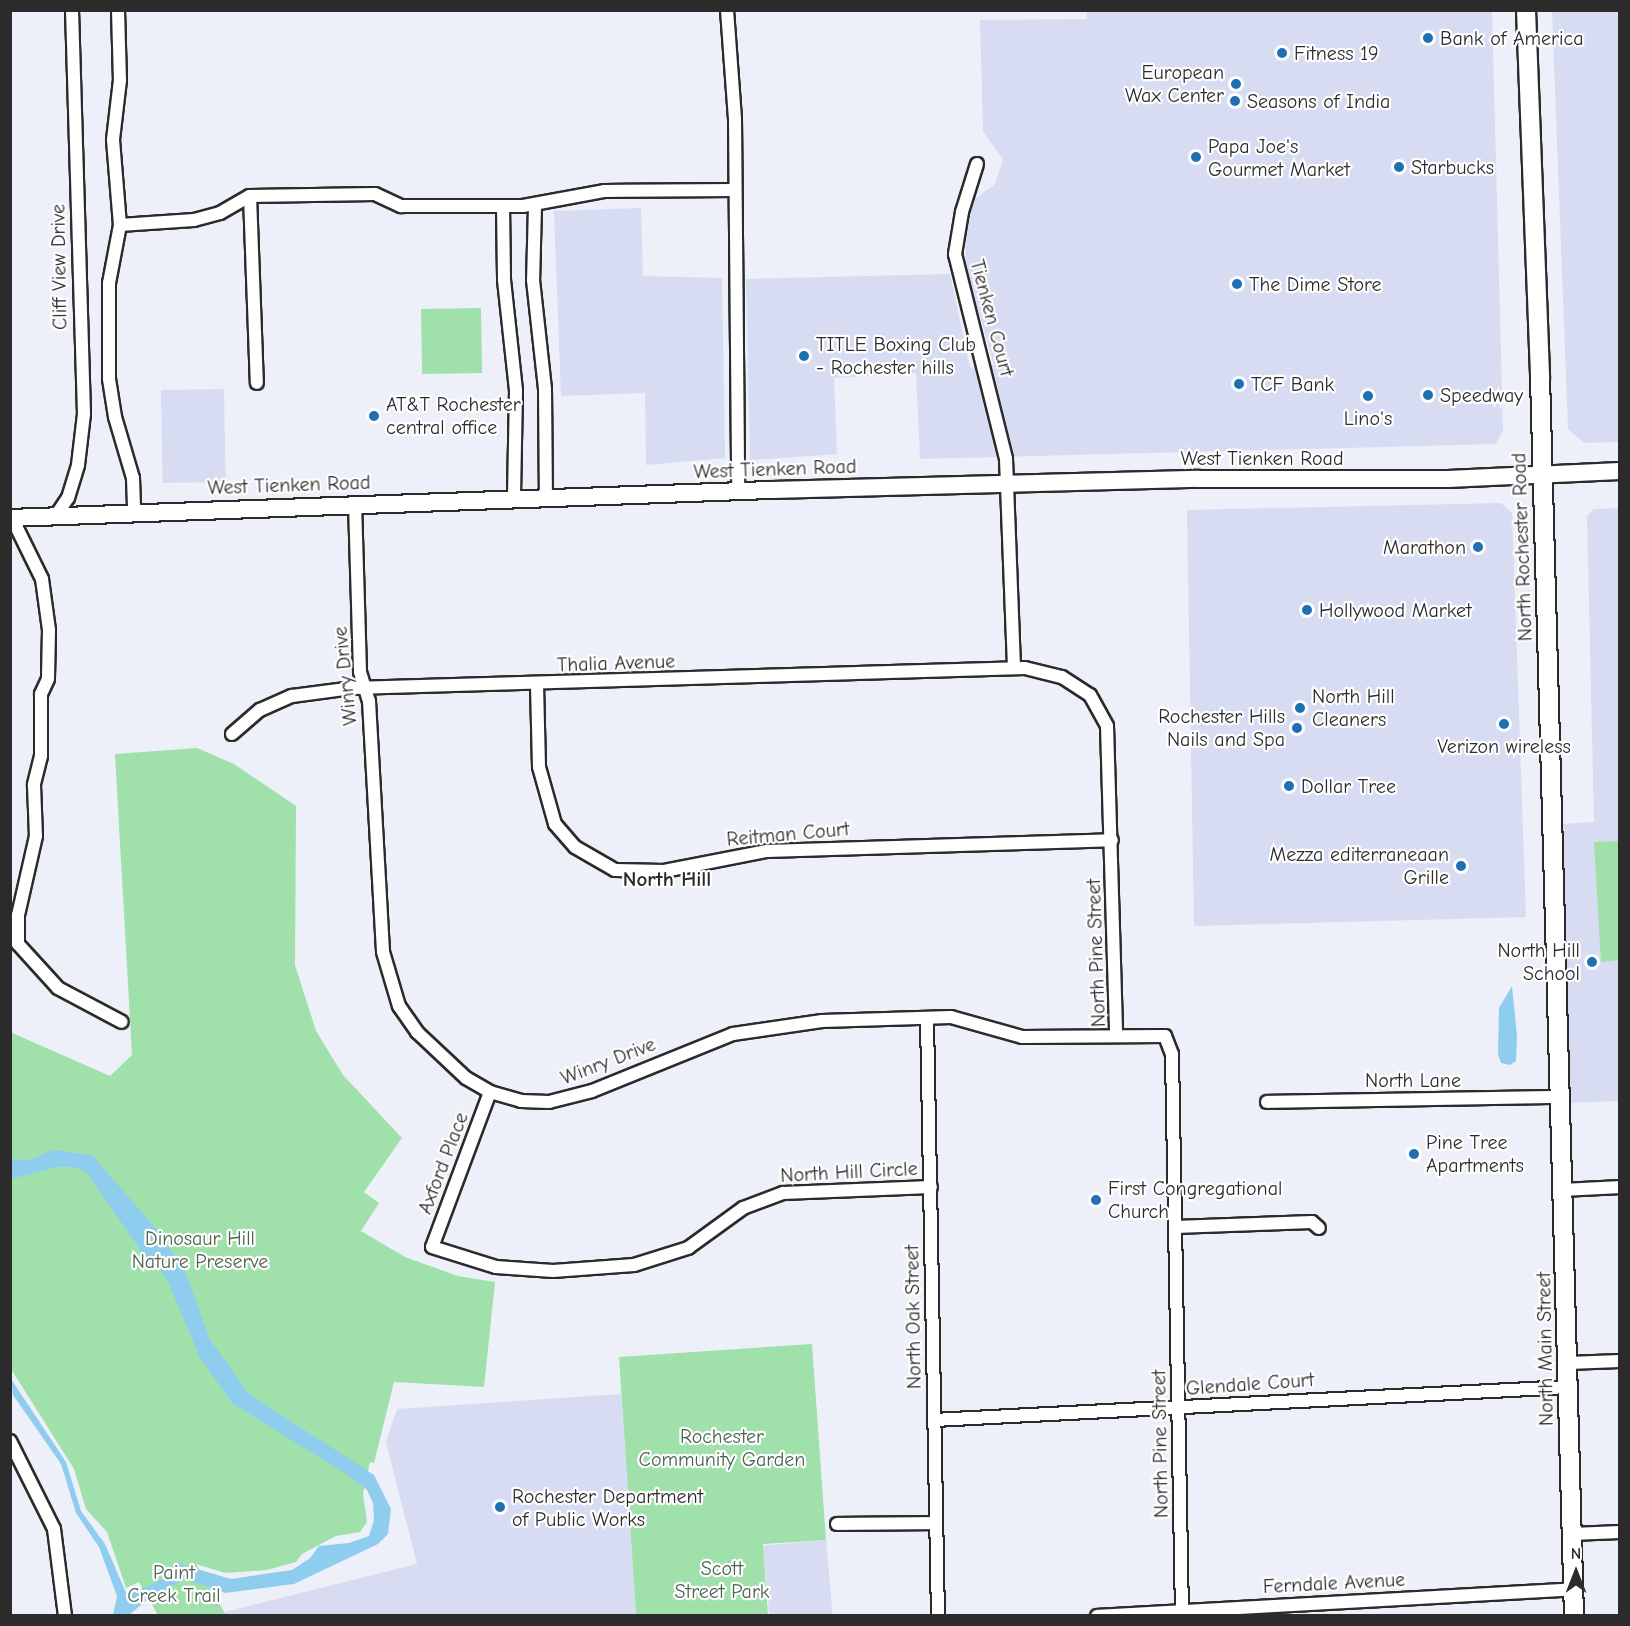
<!DOCTYPE html>
<html>
<head>
<meta charset="utf-8">
<style>
	body { margin:0 }
	#map { position:relative; width:1630px; height:1626px; overflow:hidden; background:#edeff9; font-family:"Comic Neue",sans-serif }
	div>[style] { position:absolute }
	[style*='--x'] { left:calc(var(--x)*1px); top:calc(var(--y)*1px); width:calc(var(--w)*1px); rotate:calc(var(--a)*1deg) }
	.built>* { inset:0; background:#d7dcf2; transform-origin:0 0 }
	.green>* { inset:0; background:#a0e1ab; transform-origin:0 0 }
	.water>* { inset:0; background:#8fcdef }
	.roads { filter:drop-shadow(2px 0 #2b2b2b) drop-shadow(-2px 0 #2b2b2b) drop-shadow(0 2px #2b2b2b) drop-shadow(0 -2px #2b2b2b) }
	.street>* { height:12px; margin:-6px; padding:0 6px; transform-origin:6px; border-radius:6px; background:#fff }
	.secondary>* { height:16px; margin:-8px; padding:0 8px; transform-origin:8px; border-radius:8px; background:#fff }
	.primary>* { height:18px; margin:-9px; padding:0 9px; transform-origin:9px; border-radius:9px; background:#fff }
	.dots>* { width:16px; height:16px; translate:-50% -50%; box-sizing:border-box; border:3px solid #fff; border-radius:50% }
	span { translate:-50% -50%; white-space:nowrap; text-align:center; line-height:1.15; -webkit-text-stroke:4.5px #fff; paint-order:stroke }
	.poi-label { font-size:20px; color:#2b2b2b }
	.left { translate:0 -50%; text-align:left }
	.right { translate:-100% -50%; text-align:right }
	.street-label { font-size:20px; color:#2b2b2b }
	.park-label { font-size:20px; color:#4e6251 }
	.neighbourhood-label { font-size:21px; color:#2b2b2b; font-weight:700 }
	.frame { position:absolute; inset:0; border:12px solid #2b2b2b; pointer-events:none }
	.north { position:absolute; left:1546px; top:1542px; width:60px; height:60px; -webkit-text-stroke:4px #fff; paint-order:stroke; rotate:0deg; font-size:16px; font-weight:700; line-height:24px; text-align:center; color:#2b2b2b }
	.north::after { content:''; display:block; margin:auto; width:21px; height:27px; background:#2b2b2b; clip-path:polygon(50% 0,100% 100%,50% 72%,0 100%) }
</style>
</head>
<body>
<div id="map">
	<div class="built">
		<div style="clip-path:polygon(1086px 10px,1492px 11px,1503px 430px,1496px 444px,920px 459px,916px 373px,834px 378px,837px 454px,750px 460px,746px 279px,950px 274px,970px 368px,994px 365px,966px 268px,965px 235px,975px 199px,995px 184px,1003px 159px,983px 132px,980px 20px,1087px 19px)"></div>
		<div style="clip-path:polygon(1552px 11px,1619px 11px,1619px 442px,1584px 443px,1568px 429px)"></div>
		<div style="clip-path:polygon(641px 208px,643px 276px,722px 278px,725px 458px,646px 465px,645px 393px,561px 396px,554px 211px)"></div>
		<div style="left:224px;top:389px;width:93px;height:63px;rotate:89deg"></div>
		<div style="clip-path:polygon(1501px 503px,1512px 513px,1526px 917px,1194px 926px,1187px 510px)"></div>
		<div style="clip-path:polygon(1619px 508px,1619px 1101px,1567px 1103px,1561px 824px,1594px 822px,1587px 516px,1594px 509px)"></div>
		<div style="clip-path:polygon(621px 1394px,636px 1615px,226px 1616px,225px 1612px,417px 1564px,386px 1442px,397px 1409px)"></div>
		<div style="left:826px;top:1540px;width:75px;height:63px;rotate:85deg"></div>
	</div>
	<div class="green">
		<div style="left:481px;top:308px;width:65px;height:60px;rotate:89deg"></div>
		<div style="clip-path:polygon(197px 748px,234px 764px,296px 806px,295px 965px,316px 1031px,343px 1075px,402px 1138px,364px 1192px,379px 1203px,361px 1231px,405px 1257px,458px 1276px,495px 1282px,484px 1387px,394px 1382px,374px 1463px,370px 1462px,363px 1494px,367px 1522px,360px 1532px,336px 1536px,302px 1554px,296px 1562px,267px 1570px,225px 1573px,196px 1564px,226px 1615px,158px 1615px,139px 1582px,126px 1588px,107px 1532px,86px 1509px,74px 1469px,11px 1369px,10px 1032px,110px 1076px,132px 1055px,115px 754px)"></div>
		<div style="clip-path:polygon(1619px 841px,1619px 960px,1601px 962px,1594px 842px)"></div>
		<div style="clip-path:polygon(812px 1344px,826px 1540px,763px 1544px,768px 1615px,636px 1615px,619px 1357px)"></div>
	</div>
	<div class="water">
		<div style="clip-path:polygon(1512px 986px,1517px 1036px,1516px 1061px,1510px 1065px,1501px 1063px,1498px 1054px,1499px 1008px)"></div>
		<div style="clip-path:polygon(53px 1150px,92px 1155px,159px 1232px,186px 1273px,209px 1338px,249px 1394px,374px 1475px,391px 1509px,388px 1534px,378px 1544px,294px 1584px,225px 1593px,185px 1579px,147px 1600px,129px 1615px,113px 1615px,117px 1596px,99px 1547px,76px 1513px,61px 1464px,13px 1395px,11px 1379px,66px 1462px,81px 1511px,105px 1544px,127px 1595px,168px 1577px,173px 1566px,180px 1564px,231px 1579px,292px 1570px,310px 1558px,319px 1546px,349px 1543px,369px 1536px,374px 1520px,373px 1503px,367px 1490px,351px 1477px,232px 1403px,199px 1356px,166px 1277px,142px 1252px,86px 1172px,73px 1167px,58px 1167px,11px 1179px,11px 1159px,29px 1160px)"></div>
	</div>
	<div class="roads">
		<div class="street">
			<div style="--x:118;--y:10;--w:70;--a:88.4"></div>
			<div style="--x:120;--y:80;--w:60;--a:96.7"></div>
			<div style="--x:113;--y:140;--w:85;--a:85.3"></div>
			<div style="--x:120;--y:225;--w:59;--a:100.7"></div>
			<div style="--x:109;--y:283;--w:96;--a:90"></div>
			<div style="--x:109;--y:379;--w:38;--a:81"></div>
			<div style="--x:115;--y:417;--w:64;--a:73.6"></div>
			<div style="--x:133;--y:478;--w:33;--a:88"></div>
			<div style="--x:727;--y:10;--w:109;--a:85.8"></div>
			<div style="--x:735;--y:119;--w:372;--a:89.5"></div>
			<div style="--x:977;--y:164;--w:50;--a:107.4"></div>
			<div style="--x:962;--y:212;--w:43;--a:99.5"></div>
			<div style="--x:955;--y:254;--w:211;--a:76"></div>
			<div style="--x:1006;--y:459;--w:209;--a:87.8"></div>
			<div style="--x:250;--y:196;--w:187;--a:87.9"></div>
			<div style="--x:503;--y:206;--w:74;--a:89.2"></div>
			<div style="--x:504;--y:280;--w:112;--a:83.8"></div>
			<div style="--x:516;--y:391;--w:108;--a:91.1"></div>
			<div style="--x:535;--y:206;--w:74;--a:91.5"></div>
			<div style="--x:533;--y:280;--w:110;--a:83.7"></div>
			<div style="--x:545;--y:389;--w:108;--a:89.5"></div>
			<div style="--x:120;--y:225;--w:74;--a:-3.9"></div>
			<div style="--x:194;--y:220;--w:27;--a:-15"></div>
			<div style="--x:220;--y:213;--w:34;--a:-30"></div>
			<div style="--x:250;--y:196;--w:125;--a:-0.9"></div>
			<div style="--x:375;--y:194;--w:29;--a:25"></div>
			<div style="--x:401;--y:206;--w:122;--a:0"></div>
			<div style="--x:523;--y:206;--w:82;--a:-10.5"></div>
			<div style="--x:604;--y:191;--w:131;--a:-0.4"></div>
			<div style="--x:355;--y:503;--w:169;--a:88.3"></div>
			<div style="--x:360;--y:672;--w:30;--a:73"></div>
			<div style="--x:369;--y:701;--w:251;--a:86.8"></div>
			<div style="--x:383;--y:952;--w:56;--a:73.5"></div>
			<div style="--x:399;--y:1006;--w:32;--a:55"></div>
			<div style="--x:417;--y:1032;--w:67;--a:43.2"></div>
			<div style="--x:466;--y:1078;--w:28;--a:30"></div>
			<div style="--x:490;--y:1092;--w:32;--a:16"></div>
			<div style="--x:521;--y:1101;--w:28;--a:2"></div>
			<div style="--x:549;--y:1102;--w:44;--a:-14.3"></div>
			<div style="--x:592;--y:1091;--w:152;--a:-22"></div>
			<div style="--x:733;--y:1034;--w:90;--a:-8.3"></div>
			<div style="--x:822;--y:1021;--w:129;--a:-1.8"></div>
			<div style="--x:951;--y:1017;--w:74;--a:15.7"></div>
			<div style="--x:1022;--y:1037;--w:143;--a:-0.4"></div>
			<div style="--x:1165;--y:1036;--w:19;--a:69"></div>
			<div style="--x:1172;--y:1054;--w:562;--a:88.98"></div>
			<div style="--x:55;--y:517;--w:23;--a:-56"></div>
			<div style="--x:68;--y:498;--w:34;--a:-73"></div>
			<div style="--x:78;--y:465;--w:51;--a:-83.3"></div>
			<div style="--x:84;--y:414;--w:404;--a:-91.7"></div>
			<div style="--x:12;--y:518;--w:68;--a:63.8"></div>
			<div style="--x:42;--y:579;--w:51;--a:82.2"></div>
			<div style="--x:49;--y:630;--w:49;--a:91.2"></div>
			<div style="--x:48;--y:679;--w:17;--a:115"></div>
			<div style="--x:41;--y:694;--w:62;--a:90"></div>
			<div style="--x:41;--y:756;--w:30;--a:104"></div>
			<div style="--x:34;--y:785;--w:51;--a:87.8"></div>
			<div style="--x:36;--y:836;--w:81;--a:102.8"></div>
			<div style="--x:18;--y:915;--w:29;--a:90"></div>
			<div style="--x:18;--y:944;--w:59;--a:47.7"></div>
			<div style="--x:58;--y:988;--w:72;--a:28"></div>
			<div style="--x:537;--y:685;--w:82;--a:88.6"></div>
			<div style="--x:539;--y:767;--w:59;--a:74.3"></div>
			<div style="--x:555;--y:824;--w:30;--a:49"></div>
			<div style="--x:575;--y:847;--w:46;--a:29.9"></div>
			<div style="--x:615;--y:870;--w:49;--a:1.2"></div>
			<div style="--x:664;--y:871;--w:105;--a:-11"></div>
			<div style="--x:767;--y:851;--w:345;--a:-1.8"></div>
			<div style="--x:232;--y:734;--w:37;--a:-41"></div>
			<div style="--x:260;--y:710;--w:35;--a:-24"></div>
			<div style="--x:292;--y:696;--w:62;--a:-7.5"></div>
			<div style="--x:353;--y:688;--w:672;--a:-1.7"></div>
			<div style="--x:1025;--y:668;--w:38;--a:14"></div>
			<div style="--x:1062;--y:677;--w:33;--a:33"></div>
			<div style="--x:1090;--y:695;--w:35;--a:61"></div>
			<div style="--x:1107;--y:726;--w:310;--a:88.3"></div>
			<div style="--x:927;--y:1018;--w:598;--a:88.95"></div>
			<div style="--x:490;--y:1092;--w:165;--a:110.5"></div>
			<div style="--x:432;--y:1247;--w:67;--a:17.4"></div>
			<div style="--x:496;--y:1267;--w:57;--a:4"></div>
			<div style="--x:553;--y:1271;--w:81;--a:-4.2"></div>
			<div style="--x:634;--y:1265;--w:57;--a:-17.5"></div>
			<div style="--x:688;--y:1248;--w:68;--a:-36"></div>
			<div style="--x:743;--y:1208;--w:43;--a:-20.6"></div>
			<div style="--x:783;--y:1193;--w:148;--a:-2.3"></div>
			<div style="--x:1267;--y:1102;--w:292;--a:-1"></div>
			<div style="--x:1563;--y:1190;--w:57;--a:-3"></div>
			<div style="--x:1175;--y:1227;--w:137;--a:-2.1"></div>
			<div style="--x:1312;--y:1222;--w:9;--a:41"></div>
			<div style="--x:1568;--y:1363;--w:52;--a:-2.2"></div>
			<div style="--x:934;--y:1420;--w:635;--a:-2.98"></div>
			<div style="--x:10;--y:1441;--w:98;--a:63.4"></div>
			<div style="--x:54;--y:1529;--w:88;--a:82.8"></div>
			<div style="--x:837;--y:1524;--w:99;--a:-0.6"></div>
			<div style="--x:1572;--y:1534;--w:48;--a:-2.4"></div>
			<div style="--x:1097;--y:1616;--w:477;--a:-3.2"></div>
		</div>
		<div class="secondary">
			<div style="--x:10;--y:518;--w:762;--a:-2.11"></div>
			<div style="--x:771;--y:490;--w:428;--a:-1.5"></div>
			<div style="--x:1199;--y:479;--w:249;--a:0"></div>
			<div style="--x:1448;--y:479;--w:172;--a:-2.7"></div>
		</div>
		<div class="primary">
			<div style="--x:1526;--y:10;--w:367;--a:87.8"></div>
			<div style="--x:1540;--y:377;--w:1239;--a:88.43"></div>
		</div>
	</div>
	<div class="dots">
		<div style="left:1428px;top:38px;background:#1f6fb2"></div>
		<div style="left:1282px;top:53px;background:#1f6fb2"></div>
		<div style="left:1236px;top:84px;background:#1f6fb2"></div>
		<div style="left:1235px;top:101px;background:#1f6fb2"></div>
		<div style="left:1196px;top:157px;background:#1f6fb2"></div>
		<div style="left:1399px;top:167px;background:#1f6fb2"></div>
		<div style="left:1237px;top:284px;background:#1f6fb2"></div>
		<div style="left:804px;top:356px;background:#1f6fb2"></div>
		<div style="left:1239px;top:384px;background:#1f6fb2"></div>
		<div style="left:1428px;top:395px;background:#1f6fb2"></div>
		<div style="left:1368px;top:396px;background:#1f6fb2"></div>
		<div style="left:374px;top:416px;background:#1f6fb2"></div>
		<div style="left:1478px;top:547px;background:#1f6fb2"></div>
		<div style="left:1307px;top:610px;background:#1f6fb2"></div>
		<div style="left:1300px;top:708px;background:#1f6fb2"></div>
		<div style="left:1504px;top:724px;background:#1f6fb2"></div>
		<div style="left:1297px;top:728px;background:#1f6fb2"></div>
		<div style="left:1289px;top:786px;background:#1f6fb2"></div>
		<div style="left:1461px;top:866px;background:#1f6fb2"></div>
		<div style="left:1592px;top:962px;background:#1f6fb2"></div>
		<div style="left:1414px;top:1154px;background:#1f6fb2"></div>
		<div style="left:1096px;top:1200px;background:#1f6fb2"></div>
		<div style="left:500px;top:1507px;background:#1f6fb2"></div>
	</div>
	<div class="poi-label">
		<span class="left" style="left:1440px;top:38px">Bank of America</span>
		<span class="left" style="left:1294px;top:53px">Fitness 19</span>
		<span class="right" style="left:1224px;top:84px">European<br>Wax Center</span>
		<span class="left" style="left:1247px;top:101px">Seasons of India</span>
		<span class="left" style="left:1208px;top:158px">Papa Joe's<br>Gourmet Market</span>
		<span class="left" style="left:1411px;top:167px">Starbucks</span>
		<span class="left" style="left:1249px;top:284px">The Dime Store</span>
		<span class="left" style="left:816px;top:356px">TITLE Boxing Club<br>- Rochester hills</span>
		<span class="left" style="left:1251px;top:384px">TCF Bank</span>
		<span class="left" style="left:1440px;top:395px">Speedway</span>
		<span class="left" style="left:386px;top:416px">AT&amp;T Rochester<br>central office</span>
		<span style="left:1368px;top:418px">Lino's</span>
		<span class="right" style="left:1466px;top:547px">Marathon</span>
		<span class="left" style="left:1319px;top:610px">Hollywood Market</span>
		<span class="left" style="left:1312px;top:708px">North Hill<br>Cleaners</span>
		<span class="right" style="left:1285px;top:728px">Rochester Hills<br>Nails and Spa</span>
		<span style="left:1504px;top:746px">Verizon wireless</span>
		<span class="left" style="left:1301px;top:786px">Dollar Tree</span>
		<span class="right" style="left:1449px;top:866px">Mezza editerraneaan<br>Grille</span>
		<span class="right" style="left:1580px;top:962px">North Hill<br>School</span>
		<span class="left" style="left:1426px;top:1154px">Pine Tree<br>Apartments</span>
		<span class="left" style="left:1108px;top:1200px">First Congregational<br>Church</span>
		<span class="left" style="left:512px;top:1508px">Rochester Department<br>of Public Works</span>
	</div>
	<div class="street-label">
		<span style="left:59px;top:267px;rotate:-91deg">Cliff View Drive</span>
		<span style="left:992px;top:318px;rotate:75deg">Tienken Court</span>
		<span style="left:1262px;top:458px">West Tienken Road</span>
		<span style="left:775px;top:469px;rotate:-2deg">West Tienken Road</span>
		<span style="left:289px;top:485px;rotate:-2deg">West Tienken Road</span>
		<span style="left:1522px;top:547px;rotate:-92deg">North Rochester Road</span>
		<span style="left:616px;top:663px;rotate:-2deg">Thalia Avenue</span>
		<span style="left:345px;top:676px;rotate:-96deg">Winry Drive</span>
		<span style="left:788px;top:834px;rotate:-5deg">Reitman Court</span>
		<span style="left:1096px;top:953px;rotate:-92deg">North Pine Street</span>
		<span style="left:608px;top:1061px;rotate:-21deg">Winry Drive</span>
		<span style="left:1413px;top:1080px">North Lane</span>
		<span style="left:443px;top:1163px;rotate:-69deg">Axford Place</span>
		<span style="left:849px;top:1172px;rotate:-3deg">North Hill Circle</span>
		<span style="left:913px;top:1317px;rotate:-91deg">North Oak Street</span>
		<span style="left:1545px;top:1349px;rotate:-91deg">North Main Street</span>
		<span style="left:1250px;top:1384px;rotate:-4deg">Glendale Court</span>
		<span style="left:1160px;top:1444px;rotate:-91deg">North Pine Street</span>
		<span style="left:1334px;top:1583px;rotate:-3deg">Ferndale Avenue</span>
	</div>
	<div class="park-label">
		<span style="left:200px;top:1250px">Dinosaur Hill<br>Nature Preserve</span>
		<span style="left:722px;top:1448px">Rochester<br>Community Garden</span>
		<span style="left:722px;top:1580px">Scott<br>Street Park</span>
		<span style="left:174px;top:1584px">Paint<br>Creek Trail</span>
	</div>
	<div class="neighbourhood-label">
		<span style="left:667px;top:879px">North Hill</span>
	</div>
	<div class="frame"></div>
	<div class="north">N</div>
</div>
</body>
</html>
